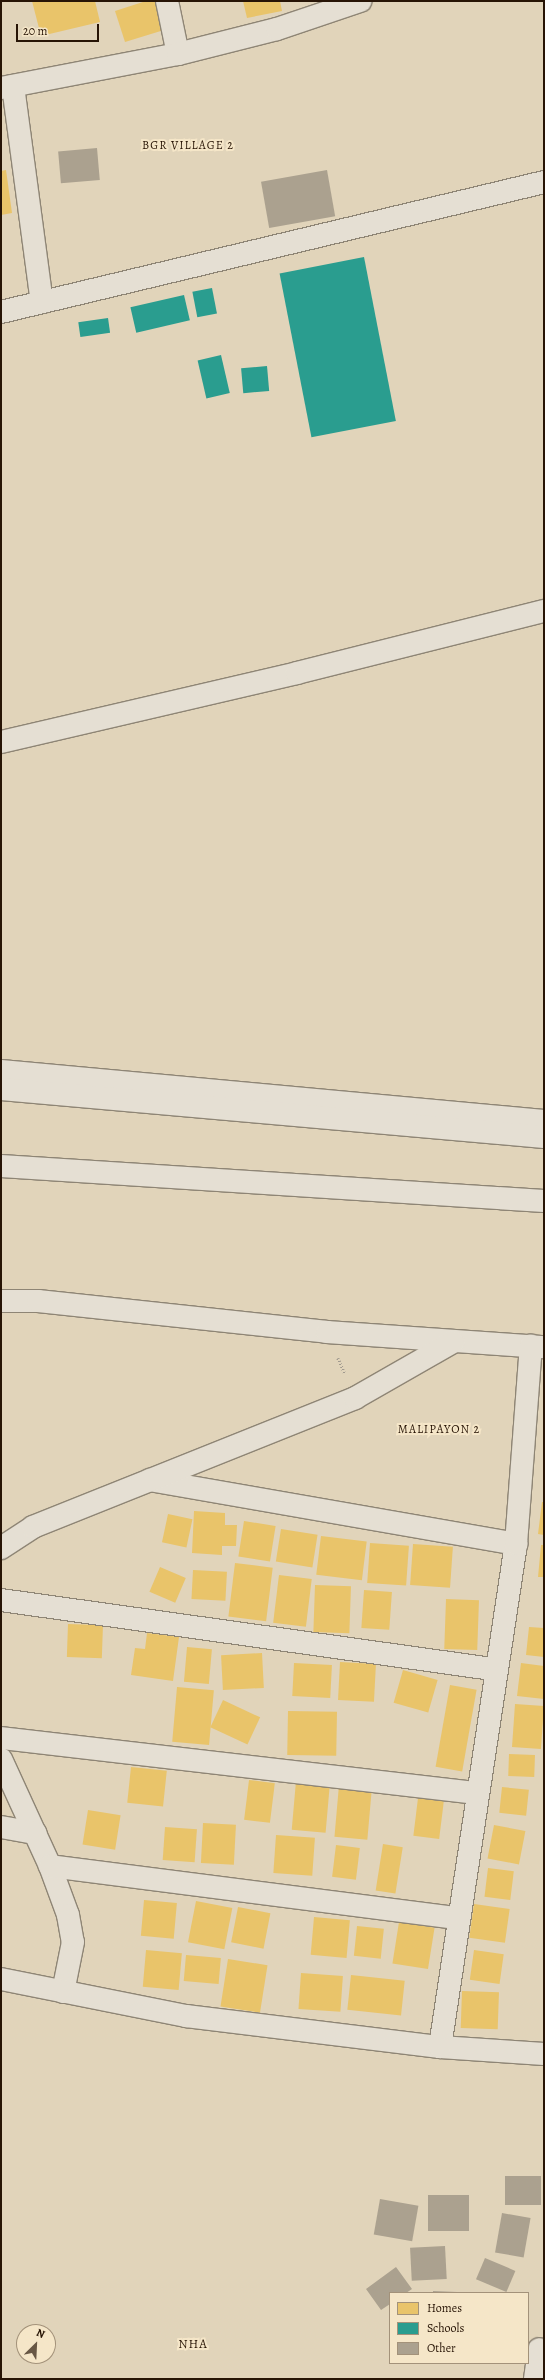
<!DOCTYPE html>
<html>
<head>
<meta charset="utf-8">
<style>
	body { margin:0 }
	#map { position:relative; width:545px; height:2380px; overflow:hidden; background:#e1d4ba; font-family:Alegreya,serif }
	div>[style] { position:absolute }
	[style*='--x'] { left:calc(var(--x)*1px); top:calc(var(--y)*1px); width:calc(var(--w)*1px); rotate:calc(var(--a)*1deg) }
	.homes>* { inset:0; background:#e9c46a; transform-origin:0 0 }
	.schools>* { inset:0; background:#2a9d8f; transform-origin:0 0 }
	.building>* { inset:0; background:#aba18f; transform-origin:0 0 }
	.path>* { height:2.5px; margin-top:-1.25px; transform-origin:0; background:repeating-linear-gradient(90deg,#a19a8f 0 1px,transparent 0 3px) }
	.roads { filter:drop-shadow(1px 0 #8e8575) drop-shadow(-1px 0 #8e8575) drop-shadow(0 1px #8e8575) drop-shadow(0 -1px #8e8575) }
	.minor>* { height:22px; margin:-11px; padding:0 11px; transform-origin:11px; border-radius:11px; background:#e5dfd3 }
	span { translate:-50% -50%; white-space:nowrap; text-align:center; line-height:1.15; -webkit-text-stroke:4px #f5e6c8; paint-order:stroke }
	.neighbourhood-label { font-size:12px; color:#271405; letter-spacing:1px }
	.quarter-label { font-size:13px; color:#271405; letter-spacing:1px }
	.frame { position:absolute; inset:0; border:2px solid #271405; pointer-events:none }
	.legend { position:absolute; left:389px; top:2292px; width:140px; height:72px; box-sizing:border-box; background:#f5e6c8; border:1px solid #a3927a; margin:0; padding:5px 7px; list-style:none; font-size:12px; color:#271405 }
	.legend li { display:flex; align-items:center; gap:8px; height:20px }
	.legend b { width:20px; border:1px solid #a3927a }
	.north { position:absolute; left:16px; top:2324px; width:40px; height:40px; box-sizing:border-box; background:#f5e6c8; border:1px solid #a3927a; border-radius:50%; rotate:24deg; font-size:11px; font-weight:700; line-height:16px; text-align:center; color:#271405 }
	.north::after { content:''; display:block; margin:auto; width:14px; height:18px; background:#685744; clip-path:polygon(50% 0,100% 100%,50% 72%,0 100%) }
	.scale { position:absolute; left:16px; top:24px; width:83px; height:18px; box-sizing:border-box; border:2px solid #271405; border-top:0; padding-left:5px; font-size:12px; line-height:14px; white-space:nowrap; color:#271405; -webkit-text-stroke:3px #f5e6c8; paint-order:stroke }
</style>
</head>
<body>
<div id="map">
	<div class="homes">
		<div style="clip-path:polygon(32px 1px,95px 1px,100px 22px,41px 36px)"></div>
		<div style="clip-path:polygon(146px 1px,155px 1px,164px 30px,125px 42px,115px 11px)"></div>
		<div style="clip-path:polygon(243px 1px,280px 1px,282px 11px,247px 18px)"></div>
		<div style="clip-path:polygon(6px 170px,12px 213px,1px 215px,1px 171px)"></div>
		<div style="clip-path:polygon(542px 1502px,544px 1502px,544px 1535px,538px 1534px)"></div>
		<div style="clip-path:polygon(194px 1511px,225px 1513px,225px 1525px,237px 1525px,236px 1546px,222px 1546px,222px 1555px,192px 1553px)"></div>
		<div style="left:168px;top:1514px;width:25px;height:29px;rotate:12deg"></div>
		<div style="left:244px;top:1521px;width:32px;height:36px;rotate:9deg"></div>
		<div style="left:281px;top:1529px;width:37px;height:33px;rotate:9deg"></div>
		<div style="left:321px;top:1536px;width:46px;height:39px;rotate:7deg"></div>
		<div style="left:370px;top:1543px;width:39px;height:40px;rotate:4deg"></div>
		<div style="left:413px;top:1544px;width:40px;height:41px;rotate:4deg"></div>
		<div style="clip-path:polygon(541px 1545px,544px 1545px,544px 1577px,538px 1577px)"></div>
		<div style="left:235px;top:1563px;width:38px;height:54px;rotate:7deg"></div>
		<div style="left:160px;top:1567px;width:28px;height:27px;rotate:23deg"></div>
		<div style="left:193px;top:1570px;width:34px;height:29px;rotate:3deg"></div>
		<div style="left:279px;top:1575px;width:33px;height:48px;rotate:7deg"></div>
		<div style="left:315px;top:1585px;width:36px;height:47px;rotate:2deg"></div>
		<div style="left:364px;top:1590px;width:28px;height:38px;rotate:4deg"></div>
		<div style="left:446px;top:1599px;width:33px;height:50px;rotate:2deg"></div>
		<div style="left:68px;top:1624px;width:35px;height:33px;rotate:2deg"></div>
		<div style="clip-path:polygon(529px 1627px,544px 1628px,544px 1657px,526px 1655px)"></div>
		<div style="clip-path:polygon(147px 1633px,179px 1637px,173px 1681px,131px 1675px,135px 1648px,145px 1649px)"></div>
		<div style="left:187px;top:1647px;width:25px;height:35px;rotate:5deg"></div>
		<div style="left:262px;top:1653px;width:35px;height:41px;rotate:87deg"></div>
		<div style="left:340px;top:1662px;width:36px;height:38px;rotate:3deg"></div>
		<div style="left:294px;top:1663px;width:38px;height:33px;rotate:3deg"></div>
		<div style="clip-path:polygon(521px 1663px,544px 1666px,544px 1699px,517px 1696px)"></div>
		<div style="left:403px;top:1670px;width:36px;height:34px;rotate:16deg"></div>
		<div style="left:450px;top:1685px;width:27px;height:83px;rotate:10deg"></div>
		<div style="left:177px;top:1687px;width:37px;height:55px;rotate:5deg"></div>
		<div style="left:223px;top:1700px;width:41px;height:30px;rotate:25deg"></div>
		<div style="left:515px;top:1704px;width:29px;height:43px;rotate:4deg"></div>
		<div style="left:288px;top:1711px;width:49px;height:44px;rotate:1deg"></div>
		<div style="left:509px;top:1754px;width:26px;height:22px;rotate:2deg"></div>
		<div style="left:131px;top:1767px;width:36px;height:36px;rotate:6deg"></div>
		<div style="left:249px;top:1780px;width:26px;height:40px;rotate:7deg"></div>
		<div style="left:296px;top:1781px;width:34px;height:49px;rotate:5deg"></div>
		<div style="left:339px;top:1785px;width:33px;height:52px;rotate:5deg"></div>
		<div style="left:502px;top:1787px;width:27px;height:26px;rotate:6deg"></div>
		<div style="left:418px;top:1798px;width:26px;height:38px;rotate:7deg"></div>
		<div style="left:88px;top:1810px;width:33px;height:35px;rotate:9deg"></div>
		<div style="left:203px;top:1823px;width:33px;height:40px;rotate:3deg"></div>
		<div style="left:494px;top:1825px;width:32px;height:34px;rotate:11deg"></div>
		<div style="left:165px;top:1827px;width:32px;height:33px;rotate:4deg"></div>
		<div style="left:276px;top:1835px;width:39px;height:38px;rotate:4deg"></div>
		<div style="left:383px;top:1844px;width:20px;height:47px;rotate:9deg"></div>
		<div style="left:336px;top:1845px;width:24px;height:32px;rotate:7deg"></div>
		<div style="left:488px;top:1868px;width:26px;height:29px;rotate:7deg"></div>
		<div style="left:144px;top:1900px;width:33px;height:36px;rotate:5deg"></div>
		<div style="left:196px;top:1901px;width:37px;height:42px;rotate:11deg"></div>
		<div style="left:474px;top:1904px;width:36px;height:34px;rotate:8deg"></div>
		<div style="left:238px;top:1907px;width:33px;height:36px;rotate:11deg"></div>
		<div style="left:314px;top:1917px;width:36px;height:38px;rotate:5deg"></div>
		<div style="left:399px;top:1922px;width:36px;height:42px;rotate:9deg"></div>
		<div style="left:357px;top:1926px;width:27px;height:30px;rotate:6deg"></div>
		<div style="left:146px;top:1950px;width:36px;height:37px;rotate:5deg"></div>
		<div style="left:474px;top:1950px;width:30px;height:30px;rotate:8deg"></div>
		<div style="left:186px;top:1955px;width:35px;height:26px;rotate:5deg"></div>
		<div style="left:228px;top:1959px;width:40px;height:48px;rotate:9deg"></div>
		<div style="left:301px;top:1973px;width:42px;height:36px;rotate:4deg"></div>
		<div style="left:351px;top:1975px;width:54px;height:35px;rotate:6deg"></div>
		<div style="left:462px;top:1991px;width:37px;height:37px;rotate:2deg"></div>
	</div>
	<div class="schools">
		<div style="left:364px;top:257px;width:167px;height:86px;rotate:79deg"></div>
		<div style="left:212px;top:288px;width:26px;height:20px;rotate:79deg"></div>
		<div style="left:184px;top:295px;width:26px;height:55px;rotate:77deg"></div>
		<div style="left:108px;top:318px;width:15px;height:30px;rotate:82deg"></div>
		<div style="left:221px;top:355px;width:39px;height:24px;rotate:77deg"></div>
		<div style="left:267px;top:366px;width:25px;height:26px;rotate:85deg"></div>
	</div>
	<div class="building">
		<div style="left:97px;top:148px;width:32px;height:39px;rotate:85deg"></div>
		<div style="left:327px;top:170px;width:47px;height:67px;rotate:80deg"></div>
		<div style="left:541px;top:2176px;width:29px;height:36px;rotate:90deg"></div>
		<div style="left:428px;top:2195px;width:41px;height:36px"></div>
		<div style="left:380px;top:2199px;width:39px;height:36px;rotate:10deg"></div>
		<div style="left:502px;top:2213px;width:29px;height:40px;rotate:10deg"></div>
		<div style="left:445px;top:2246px;width:33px;height:35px;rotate:87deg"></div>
		<div style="left:485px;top:2258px;width:33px;height:23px;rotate:23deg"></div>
		<div style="clip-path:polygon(396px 2267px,412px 2289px,406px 2293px,390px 2293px,390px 2304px,381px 2310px,366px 2289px)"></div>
		<div style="clip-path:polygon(433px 2291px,457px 2292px,457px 2293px,433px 2293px)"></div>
	</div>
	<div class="path">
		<div style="--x:338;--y:1358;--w:17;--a:66"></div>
	</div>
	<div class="roads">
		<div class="minor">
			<div style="--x:167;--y:1;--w:54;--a:78.3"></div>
			<div style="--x:13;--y:86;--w:218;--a:82.4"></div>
			<div style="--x:1;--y:88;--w:180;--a:-10.9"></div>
			<div style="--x:178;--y:54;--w:102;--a:-14.2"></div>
			<div style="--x:277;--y:29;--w:88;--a:-18.6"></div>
			<div style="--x:1;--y:312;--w:558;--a:-13.46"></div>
			<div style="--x:1;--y:742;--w:304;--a:-13.1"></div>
			<div style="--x:297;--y:673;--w:255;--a:-14.1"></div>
			<div style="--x:1;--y:1071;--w:545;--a:5.26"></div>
			<div style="--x:1;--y:1089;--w:545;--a:5.05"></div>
			<div style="--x:1;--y:1166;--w:544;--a:3.69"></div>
			<div style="--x:1;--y:1301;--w:37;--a:0"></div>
			<div style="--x:38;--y:1301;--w:291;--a:6.1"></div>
			<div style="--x:327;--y:1332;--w:218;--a:4"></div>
			<div style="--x:150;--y:1480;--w:372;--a:9.9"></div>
			<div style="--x:1;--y:1548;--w:38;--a:-33"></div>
			<div style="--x:33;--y:1527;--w:347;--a:-21.8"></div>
			<div style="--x:355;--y:1398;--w:113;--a:-29.7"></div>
			<div style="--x:1;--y:1600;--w:499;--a:8"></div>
			<div style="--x:1;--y:1738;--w:479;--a:6.6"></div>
			<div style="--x:1;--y:1759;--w:118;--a:65.4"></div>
			<div style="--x:50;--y:1866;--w:52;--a:69.8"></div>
			<div style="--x:68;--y:1915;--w:27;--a:80"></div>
			<div style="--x:73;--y:1942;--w:51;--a:101.3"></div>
			<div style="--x:1;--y:1827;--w:35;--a:10"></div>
			<div style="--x:50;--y:1866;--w:411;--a:7.3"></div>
			<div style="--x:1;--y:1979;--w:189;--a:11.3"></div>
			<div style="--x:186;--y:2016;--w:256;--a:7"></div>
			<div style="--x:440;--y:2047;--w:104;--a:3.9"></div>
			<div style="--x:440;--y:2047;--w:509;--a:-81.41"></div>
			<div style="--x:516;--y:1544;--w:199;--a:-85.7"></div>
			<div style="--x:535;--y:2379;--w:30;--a:-82"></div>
		</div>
	</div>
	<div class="neighbourhood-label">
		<span style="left:188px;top:146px">BGR VILLAGE 2</span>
		<span style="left:439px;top:1430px">MALIPAYON 2</span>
	</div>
	<div class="quarter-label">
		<span style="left:193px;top:2344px">NHA</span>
	</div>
	<div class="frame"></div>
	<ul class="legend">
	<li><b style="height:11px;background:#e9c46a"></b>Homes</li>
	<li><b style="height:11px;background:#2a9d8f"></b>Schools</li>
	<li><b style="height:11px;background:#aba18f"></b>Other</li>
	</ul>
	<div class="north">N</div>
	<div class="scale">20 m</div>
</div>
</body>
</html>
